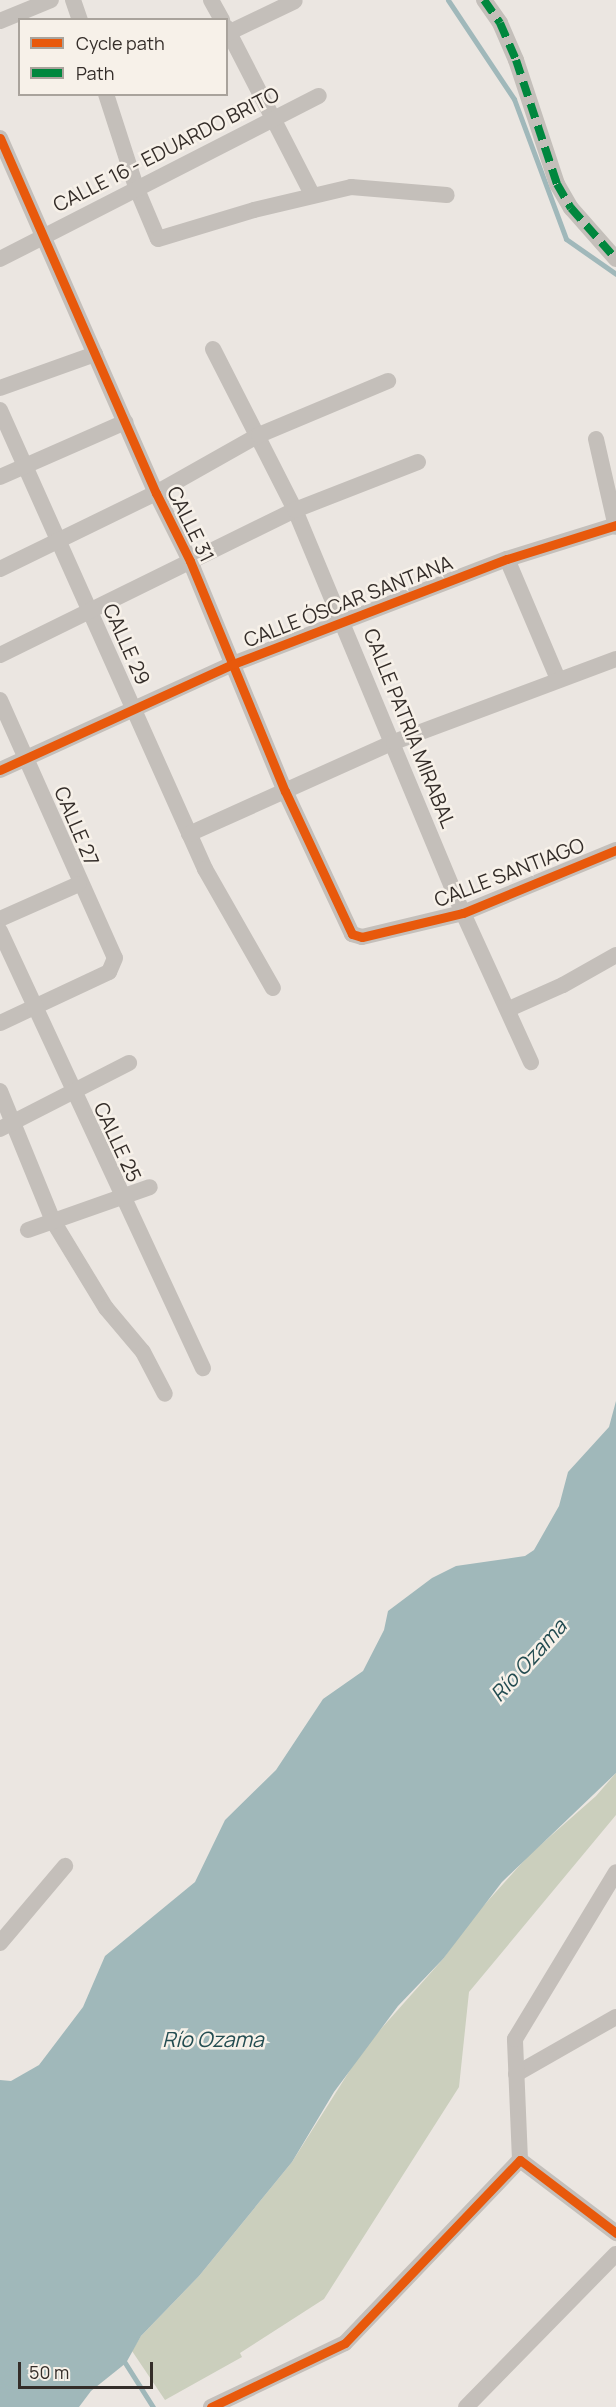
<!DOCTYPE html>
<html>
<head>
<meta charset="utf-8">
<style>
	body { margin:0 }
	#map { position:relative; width:616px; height:2407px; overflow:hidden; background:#ebe6e1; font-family:Manrope,sans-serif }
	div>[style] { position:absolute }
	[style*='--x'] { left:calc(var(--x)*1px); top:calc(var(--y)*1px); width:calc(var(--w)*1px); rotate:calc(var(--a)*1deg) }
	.green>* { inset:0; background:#cbcfbd }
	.water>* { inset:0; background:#a0b8ba }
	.stream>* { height:5px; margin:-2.5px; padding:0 2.5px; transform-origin:2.5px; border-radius:2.5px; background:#a0b8ba }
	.street>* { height:16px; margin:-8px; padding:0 8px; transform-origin:8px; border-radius:8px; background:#c4bfba }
	.quiet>* { height:8px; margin-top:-4px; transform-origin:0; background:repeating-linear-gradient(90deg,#00873e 0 15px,transparent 0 23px) }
	.cycleway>* { height:9px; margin:-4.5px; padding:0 4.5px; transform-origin:4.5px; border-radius:4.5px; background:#e8590c }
	span { translate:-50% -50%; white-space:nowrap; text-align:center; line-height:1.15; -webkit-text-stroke:5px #f7f1e9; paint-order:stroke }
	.street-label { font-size:20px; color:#342d29 }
	.water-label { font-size:21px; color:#234c51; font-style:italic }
	.legend { position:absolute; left:18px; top:18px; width:210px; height:78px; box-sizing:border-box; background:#f7f1e9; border:2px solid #a9a39c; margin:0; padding:8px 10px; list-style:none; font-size:18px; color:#342d29 }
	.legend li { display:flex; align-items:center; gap:12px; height:30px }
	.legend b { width:30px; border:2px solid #a9a39c }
	.scale { position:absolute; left:18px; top:2362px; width:135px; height:27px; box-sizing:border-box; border:3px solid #342d29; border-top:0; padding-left:8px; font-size:18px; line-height:21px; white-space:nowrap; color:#342d29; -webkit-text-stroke:4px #f7f1e9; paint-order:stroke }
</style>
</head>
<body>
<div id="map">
	<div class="green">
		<div style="clip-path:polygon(616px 1773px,616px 1815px,469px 1992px,459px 2087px,324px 2299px,240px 2353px,242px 2357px,165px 2400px,132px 2351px,141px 2336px,199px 2276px,292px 2162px,364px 2048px,443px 1959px,468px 1923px,529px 1855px,596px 1796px)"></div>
	</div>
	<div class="water">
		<div style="clip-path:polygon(616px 1401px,616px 1773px,502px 1882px,443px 1959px,398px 2006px,334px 2092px,292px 2162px,199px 2276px,141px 2336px,126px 2363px,91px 2391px,79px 2407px,0 2407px,0 2080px,11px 2081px,39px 2065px,83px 2007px,105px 1956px,195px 1882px,225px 1820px,276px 1770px,323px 1699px,363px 1671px,384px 1630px,388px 1611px,432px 1578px,456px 1566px,525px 1556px,534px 1550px,559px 1506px,568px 1472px,609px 1427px)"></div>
	</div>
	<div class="stream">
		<div style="--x:448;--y:0;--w:119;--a:56.3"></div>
		<div style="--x:514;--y:99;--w:149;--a:69.6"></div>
		<div style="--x:566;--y:239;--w:61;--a:35"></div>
		<div style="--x:122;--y:2358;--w:58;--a:57.7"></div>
	</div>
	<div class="street">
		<div style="--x:73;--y:0;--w:21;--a:71"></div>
		<div style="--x:211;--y:0;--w:23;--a:61"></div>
		<div style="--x:484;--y:0;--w:28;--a:55"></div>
		<div style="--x:500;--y:23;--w:40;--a:66.6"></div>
		<div style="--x:516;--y:60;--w:131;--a:71.7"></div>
		<div style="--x:557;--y:184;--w:28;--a:60"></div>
		<div style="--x:571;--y:208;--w:68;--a:48.6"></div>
		<div style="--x:0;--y:21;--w:55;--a:-22.4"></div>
		<div style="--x:226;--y:27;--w:188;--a:62.8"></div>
		<div style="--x:226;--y:34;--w:76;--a:-25.6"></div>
		<div style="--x:106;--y:94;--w:98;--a:72.1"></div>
		<div style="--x:136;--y:187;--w:56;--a:67.1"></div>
		<div style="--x:158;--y:239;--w:100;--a:-16.8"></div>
		<div style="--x:254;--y:210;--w:100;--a:-13.3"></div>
		<div style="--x:351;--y:187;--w:96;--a:4.8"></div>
		<div style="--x:0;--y:138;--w:388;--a:66.3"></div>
		<div style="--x:156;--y:493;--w:76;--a:63.4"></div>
		<div style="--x:190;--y:561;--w:249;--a:67.6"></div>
		<div style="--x:285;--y:791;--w:158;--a:64.9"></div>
		<div style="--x:352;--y:934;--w:10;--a:17"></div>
		<div style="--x:362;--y:937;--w:104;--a:-13.4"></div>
		<div style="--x:463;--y:913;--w:165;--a:-22.4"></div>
		<div style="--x:0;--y:259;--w:358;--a:-27.1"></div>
		<div style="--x:213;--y:349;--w:181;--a:63"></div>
		<div style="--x:295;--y:510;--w:437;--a:67.4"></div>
		<div style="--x:463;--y:913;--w:164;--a:65.5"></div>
		<div style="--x:0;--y:388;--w:101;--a:-19.7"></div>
		<div style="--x:0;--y:410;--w:503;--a:65.93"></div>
		<div style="--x:205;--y:869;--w:137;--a:60.3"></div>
		<div style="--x:596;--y:439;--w:90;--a:77.2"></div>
		<div style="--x:0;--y:477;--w:137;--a:-23.7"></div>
		<div style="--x:507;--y:559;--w:130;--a:67"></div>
		<div style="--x:0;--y:569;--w:174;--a:-26"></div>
		<div style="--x:156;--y:493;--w:118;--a:-29.4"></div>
		<div style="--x:259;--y:435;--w:140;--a:-22.7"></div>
		<div style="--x:0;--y:655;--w:329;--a:-26.2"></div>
		<div style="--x:295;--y:510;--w:132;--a:-21.3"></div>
		<div style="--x:0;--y:700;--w:282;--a:66"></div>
		<div style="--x:115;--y:958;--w:15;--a:113"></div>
		<div style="--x:109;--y:972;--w:120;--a:154.9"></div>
		<div style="--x:0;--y:770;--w:256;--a:-24.5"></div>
		<div style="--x:233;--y:664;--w:293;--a:-21"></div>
		<div style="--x:507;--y:559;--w:114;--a:-17.3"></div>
		<div style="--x:189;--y:834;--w:225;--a:-24.2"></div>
		<div style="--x:394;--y:742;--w:237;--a:-20.5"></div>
		<div style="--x:0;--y:919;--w:86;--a:-23.9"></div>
		<div style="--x:0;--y:931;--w:482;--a:65.1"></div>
		<div style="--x:509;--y:1009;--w:59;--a:-24"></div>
		<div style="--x:563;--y:985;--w:61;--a:-29.5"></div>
		<div style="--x:0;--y:1091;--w:140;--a:67.8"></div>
		<div style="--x:53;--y:1221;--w:102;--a:58.7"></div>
		<div style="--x:106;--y:1308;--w:57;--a:49.9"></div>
		<div style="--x:143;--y:1352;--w:47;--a:62.4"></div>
		<div style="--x:0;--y:1129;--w:145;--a:-27.1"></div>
		<div style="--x:28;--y:1230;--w:129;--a:-19.4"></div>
		<div style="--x:0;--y:1943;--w:101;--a:-49.8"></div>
		<div style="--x:516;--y:2074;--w:115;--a:-29.7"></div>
		<div style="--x:520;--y:2160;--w:121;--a:-92.4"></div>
		<div style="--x:515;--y:2039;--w:195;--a:-58.8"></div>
		<div style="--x:211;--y:2407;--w:148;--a:-25.5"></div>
		<div style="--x:345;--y:2343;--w:253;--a:-46.3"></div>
		<div style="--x:520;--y:2160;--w:121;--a:37.2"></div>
		<div style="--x:466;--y:2407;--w:214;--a:-45.6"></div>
	</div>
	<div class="quiet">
		<div style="--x:484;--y:0;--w:28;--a:55"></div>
		<div style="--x:500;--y:23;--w:40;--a:66.6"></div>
		<div style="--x:516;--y:60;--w:131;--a:71.7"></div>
		<div style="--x:557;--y:184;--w:28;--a:60"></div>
		<div style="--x:571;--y:208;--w:68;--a:48.6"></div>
	</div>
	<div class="cycleway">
		<div style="--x:0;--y:138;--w:388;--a:66.3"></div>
		<div style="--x:156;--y:493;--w:76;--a:63.4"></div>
		<div style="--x:190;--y:561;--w:249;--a:67.6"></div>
		<div style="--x:285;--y:791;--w:158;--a:64.9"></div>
		<div style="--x:352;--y:934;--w:10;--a:17"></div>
		<div style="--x:362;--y:937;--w:104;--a:-13.4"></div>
		<div style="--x:463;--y:913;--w:165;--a:-22.4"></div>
		<div style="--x:0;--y:770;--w:256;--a:-24.5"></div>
		<div style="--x:233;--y:664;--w:293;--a:-21"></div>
		<div style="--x:507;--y:559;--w:114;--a:-17.3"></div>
		<div style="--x:211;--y:2407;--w:148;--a:-25.5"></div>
		<div style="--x:345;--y:2343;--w:253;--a:-46.3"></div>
		<div style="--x:520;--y:2160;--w:121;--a:37.2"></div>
	</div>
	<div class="street-label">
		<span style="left:166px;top:149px;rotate:-27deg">CALLE 16 - EDUARDO BRITO</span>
		<span style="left:191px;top:524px;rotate:64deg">CALLE 31</span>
		<span style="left:348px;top:601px;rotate:-21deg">CALLE ÓSCAR SANTANA</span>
		<span style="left:127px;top:644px;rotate:66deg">CALLE 29</span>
		<span style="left:410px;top:728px;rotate:68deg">CALLE PATRIA MIRABAL</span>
		<span style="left:77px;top:826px;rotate:67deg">CALLE 27</span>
		<span style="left:509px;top:872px;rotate:-21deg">CALLE SANTIAGO</span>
		<span style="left:118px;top:1142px;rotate:65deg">CALLE 25</span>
	</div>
	<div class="water-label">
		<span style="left:528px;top:1660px;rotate:-48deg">Río Ozama</span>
		<span style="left:213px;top:2039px">Río Ozama</span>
	</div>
	<ul class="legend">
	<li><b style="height:8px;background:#e8590c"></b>Cycle path</li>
	<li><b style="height:8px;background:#00873e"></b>Path</li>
	</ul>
	<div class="scale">50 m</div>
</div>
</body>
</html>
